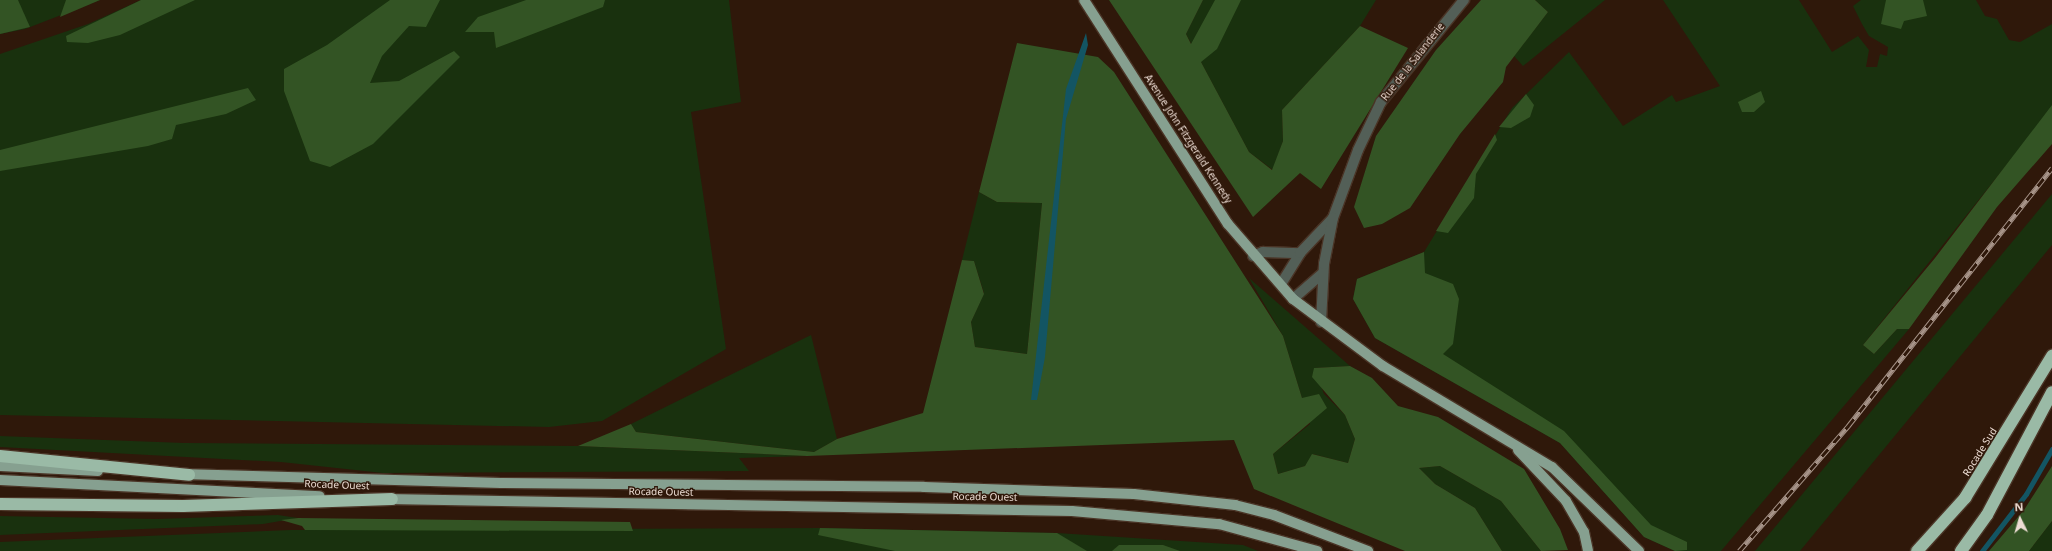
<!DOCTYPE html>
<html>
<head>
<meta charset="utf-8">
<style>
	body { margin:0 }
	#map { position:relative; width:2052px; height:551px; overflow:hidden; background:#2f180a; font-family:"Noto Sans",sans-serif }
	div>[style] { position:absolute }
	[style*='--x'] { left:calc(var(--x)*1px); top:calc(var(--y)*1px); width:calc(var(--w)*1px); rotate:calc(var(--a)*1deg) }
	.green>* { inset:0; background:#19310e }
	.forest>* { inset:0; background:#335424 }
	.water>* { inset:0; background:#135563 }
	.stream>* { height:5px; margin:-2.5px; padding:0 2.5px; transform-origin:2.5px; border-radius:2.5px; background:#135563 }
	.roads { filter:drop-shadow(1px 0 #4a3426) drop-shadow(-1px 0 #4a3426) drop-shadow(0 1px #4a3426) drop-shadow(0 -1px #4a3426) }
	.minor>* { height:10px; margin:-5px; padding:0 5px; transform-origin:5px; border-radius:5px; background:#535f57 }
	.major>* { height:10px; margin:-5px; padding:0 5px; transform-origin:5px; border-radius:5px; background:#86a090 }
	.highway>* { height:12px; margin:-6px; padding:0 6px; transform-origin:6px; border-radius:6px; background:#9abaa6 }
	.rail>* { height:4.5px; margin-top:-2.25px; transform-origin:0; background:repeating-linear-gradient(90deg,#2f180a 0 9px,#a79489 0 18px); box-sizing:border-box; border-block:1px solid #a79489 }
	span { translate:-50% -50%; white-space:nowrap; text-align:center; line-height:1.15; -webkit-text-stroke:3px #2f180a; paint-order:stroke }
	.street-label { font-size:10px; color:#edddd4 }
	.north { position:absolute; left:2000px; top:499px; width:40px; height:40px; -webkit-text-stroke:3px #2f180a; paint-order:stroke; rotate:355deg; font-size:11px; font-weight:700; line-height:16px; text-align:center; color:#edddd4 }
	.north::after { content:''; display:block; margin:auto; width:14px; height:18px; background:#edddd4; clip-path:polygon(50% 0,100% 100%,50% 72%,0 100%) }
</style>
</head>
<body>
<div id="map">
	<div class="green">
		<div style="clip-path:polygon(0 0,100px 0,25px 29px,0 34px)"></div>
		<div style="clip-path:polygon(141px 0,729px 0,741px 102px,691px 112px,726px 349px,602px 421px,549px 427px,0 415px,0 54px,88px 24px)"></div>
		<div style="clip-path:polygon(1203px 0,1376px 0,1360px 26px,1282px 110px,1283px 141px,1273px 170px,1249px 152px,1186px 34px)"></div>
		<div style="clip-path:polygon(1535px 0,1605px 0,1523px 66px,1514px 56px,1548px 12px)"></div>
		<div style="clip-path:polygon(1663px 0,1799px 0,1832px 52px,1858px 36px,1869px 50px,1866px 67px,1877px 67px,1880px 54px,1887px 56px,1888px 47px,1869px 36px,1862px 24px,1853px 6px,1861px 0,1976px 0,1985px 16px,1997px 19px,2009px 40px,2020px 42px,2052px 24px,2052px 108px,1863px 345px,1874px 354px,1897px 329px,1909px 329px,1721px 551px,1675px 551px,1644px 537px,1560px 443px,1375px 338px,1353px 299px,1357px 279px,1424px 252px,1512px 108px,1569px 52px,1623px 126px,1672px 95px,1676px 102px,1720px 86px)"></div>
		<div style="clip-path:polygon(979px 192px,997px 202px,1042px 203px,1027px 354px,975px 347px,971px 322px,984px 293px,974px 261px,962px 260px)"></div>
		<div style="clip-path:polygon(2052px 194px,2052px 245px,1800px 551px,1755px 551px)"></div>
		<div style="clip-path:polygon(1249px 278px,1350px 366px,1314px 368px,1324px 394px,1345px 415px,1355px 439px,1348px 463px,1313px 454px,1305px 466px,1278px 474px,1273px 454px,1310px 424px,1283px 336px)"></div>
		<div style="clip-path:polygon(811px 335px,837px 439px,814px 452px,636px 432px,631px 424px)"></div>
		<div style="clip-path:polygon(0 436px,184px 443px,578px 446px,807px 456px,739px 458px,749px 471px,383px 473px,281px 462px,0 447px)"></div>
		<div style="clip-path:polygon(1440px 466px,1501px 501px,1541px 551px,1502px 551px,1475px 508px,1435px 484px,1419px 468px)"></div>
		<div style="clip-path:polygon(278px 515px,298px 518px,263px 524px,0 535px,0 516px,157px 519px)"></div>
		<div style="clip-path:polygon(2052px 521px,2052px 551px,2029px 551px)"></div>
		<div style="clip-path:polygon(820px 528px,1057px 533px,1243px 545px,1258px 551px,0 551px,0 542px,291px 530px)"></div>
	</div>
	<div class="forest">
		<div style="clip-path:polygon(0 0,18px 0,30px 27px,0 34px)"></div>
		<div style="clip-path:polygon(66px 0,100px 0,60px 17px)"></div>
		<div style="clip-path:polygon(141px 0,195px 0,120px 35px,88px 43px,67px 42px,66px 36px)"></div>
		<div style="clip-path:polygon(390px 0,440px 0,426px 27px,409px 26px,382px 56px,370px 83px,399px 81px,454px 51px,460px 57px,373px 144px,330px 167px,310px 161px,284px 91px,284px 69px,327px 45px)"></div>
		<div style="clip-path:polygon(526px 0,605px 0,603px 7px,496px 48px,494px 32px,465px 32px,478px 17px)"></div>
		<div style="clip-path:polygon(1109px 0,1203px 0,1186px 34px,1191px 44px,1215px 0,1241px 0,1217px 49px,1201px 62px,1249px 152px,1272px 170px,1283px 141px,1282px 110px,1360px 26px,1408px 48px,1321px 189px,1300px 173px,1253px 217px)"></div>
		<div style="clip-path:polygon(1481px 0,1535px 0,1548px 12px,1506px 67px,1503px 82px,1460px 134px,1410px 208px,1382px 224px,1364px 228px,1354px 207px,1376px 136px,1436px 50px)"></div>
		<div style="clip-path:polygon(1886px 0,1923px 0,1927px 16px,1904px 21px,1901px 29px,1881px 24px)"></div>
		<div style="clip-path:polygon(1017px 43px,1098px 57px,1114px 72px,1283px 336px,1302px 398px,1319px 394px,1327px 408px,1273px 454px,1278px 474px,1305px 466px,1312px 454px,1348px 463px,1355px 439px,1345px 415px,1312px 377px,1314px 368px,1350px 366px,1372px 378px,1398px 406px,1438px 417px,1524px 469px,1560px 529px,1568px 550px,1541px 551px,1501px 501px,1440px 466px,1419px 468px,1435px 484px,1475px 508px,1502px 551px,1405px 551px,1254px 489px,1234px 440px,807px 456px,578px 446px,631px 424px,636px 432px,814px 452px,837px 439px,923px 413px,962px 260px,974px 261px,984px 294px,971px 322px,975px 347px,1027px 354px,1042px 203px,997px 202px,979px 192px)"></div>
		<div style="clip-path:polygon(248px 88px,256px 100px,226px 114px,176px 125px,172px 139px,148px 146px,0 171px,0 150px)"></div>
		<div style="clip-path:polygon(1761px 91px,1765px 102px,1754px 112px,1742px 112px,1738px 102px)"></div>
		<div style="clip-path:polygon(1526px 94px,1534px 105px,1530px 117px,1511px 128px,1499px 127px)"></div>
		<div style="clip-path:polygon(2052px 105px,2052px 144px,1997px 207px,1909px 329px,1897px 329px,1874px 354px,1863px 345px,1935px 258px)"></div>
		<div style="clip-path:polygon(1495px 134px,1497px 140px,1476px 174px,1474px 198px,1448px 233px,1436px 231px)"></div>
		<div style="clip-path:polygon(1424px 252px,1425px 273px,1453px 284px,1459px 299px,1453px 344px,1443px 354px,1564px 431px,1651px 525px,1687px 542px,1687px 550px,1675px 551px,1644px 537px,1560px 443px,1375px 338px,1353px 299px,1357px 279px)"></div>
		<div style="clip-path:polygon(2052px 466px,2052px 521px,2029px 551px,1989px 551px,2024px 510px)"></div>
		<div style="clip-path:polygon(298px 518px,630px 522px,633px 531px,305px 530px,302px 526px,281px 520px)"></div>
		<div style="clip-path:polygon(820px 528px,1057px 533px,1087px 551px,895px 551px,818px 535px)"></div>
		<div style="clip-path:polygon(1119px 545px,1163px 545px,1180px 551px,1112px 551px)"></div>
	</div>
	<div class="water">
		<div style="clip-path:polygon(1086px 33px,1088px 45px,1066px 119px,1045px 357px,1037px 400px,1031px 400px,1066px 89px)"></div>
	</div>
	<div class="stream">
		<div style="--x:1982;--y:551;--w:72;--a:-52.3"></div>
		<div style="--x:2026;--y:494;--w:52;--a:-60"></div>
	</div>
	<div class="roads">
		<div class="minor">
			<div style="--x:1253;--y:256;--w:11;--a:-22"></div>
			<div style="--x:1263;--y:252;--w:37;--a:2"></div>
			<div style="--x:1281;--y:284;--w:36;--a:-58"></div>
			<div style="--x:1300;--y:253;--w:48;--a:-46.7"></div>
			<div style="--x:1333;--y:218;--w:72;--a:-69.8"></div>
			<div style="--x:1358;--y:150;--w:53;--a:-64.4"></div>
			<div style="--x:1381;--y:102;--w:132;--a:-50.9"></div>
			<div style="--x:1293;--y:299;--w:40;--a:-41"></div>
			<div style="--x:1321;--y:322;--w:58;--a:-87"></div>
			<div style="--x:1324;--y:264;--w:47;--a:-78.9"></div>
		</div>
		<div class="major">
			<div style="--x:1084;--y:0;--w:266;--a:57.3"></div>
			<div style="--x:1228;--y:224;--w:99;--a:49.1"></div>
			<div style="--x:1293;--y:299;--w:112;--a:36.7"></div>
			<div style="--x:1383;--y:366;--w:197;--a:30.9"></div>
			<div style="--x:1552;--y:467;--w:121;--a:44"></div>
			<div style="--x:1518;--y:450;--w:70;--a:46.7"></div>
			<div style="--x:1566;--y:501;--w:36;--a:60"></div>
			<div style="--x:1584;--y:532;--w:19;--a:78"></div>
			<div style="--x:0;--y:466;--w:98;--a:2.9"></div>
			<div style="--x:182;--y:474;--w:319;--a:1.6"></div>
			<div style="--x:501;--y:483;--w:423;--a:0.5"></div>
			<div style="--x:924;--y:487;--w:210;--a:1.9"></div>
			<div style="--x:1134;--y:494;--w:102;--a:6.2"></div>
			<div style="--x:1235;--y:505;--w:40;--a:14.4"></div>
			<div style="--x:1274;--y:515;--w:101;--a:21"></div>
			<div style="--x:0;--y:480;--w:320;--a:2.9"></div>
			<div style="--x:386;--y:499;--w:686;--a:1"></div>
			<div style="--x:1072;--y:511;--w:148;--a:5.1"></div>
			<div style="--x:1219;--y:524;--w:102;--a:15.4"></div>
		</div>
		<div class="highway">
			<div style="--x:0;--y:456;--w:190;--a:5.7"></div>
			<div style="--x:0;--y:504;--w:183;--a:0.6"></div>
			<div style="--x:183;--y:506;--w:209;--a:-1.9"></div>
			<div style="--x:1917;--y:551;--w:72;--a:-47.8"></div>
			<div style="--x:1965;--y:498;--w:167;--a:-58.5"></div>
			<div style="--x:1961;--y:551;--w:44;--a:-54.2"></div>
			<div style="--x:1987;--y:515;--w:139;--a:-62.1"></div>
		</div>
	</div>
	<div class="rail">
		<div style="--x:1739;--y:551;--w:166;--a:-48.9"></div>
		<div style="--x:1848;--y:426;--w:329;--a:-51.7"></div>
	</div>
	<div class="street-label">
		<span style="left:1413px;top:62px;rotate:-52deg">Rue de la Salanderie</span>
		<span style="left:1188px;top:139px;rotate:57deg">Avenue John Fitzgerald Kennedy</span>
		<span style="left:1980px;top:452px;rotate:-58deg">Rocade Sud</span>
		<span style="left:337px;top:485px;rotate:2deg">Rocade Ouest</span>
		<span style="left:661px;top:492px;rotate:1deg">Rocade Ouest</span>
		<span style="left:985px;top:497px;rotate:1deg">Rocade Ouest</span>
	</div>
	<div class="north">N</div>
</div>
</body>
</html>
